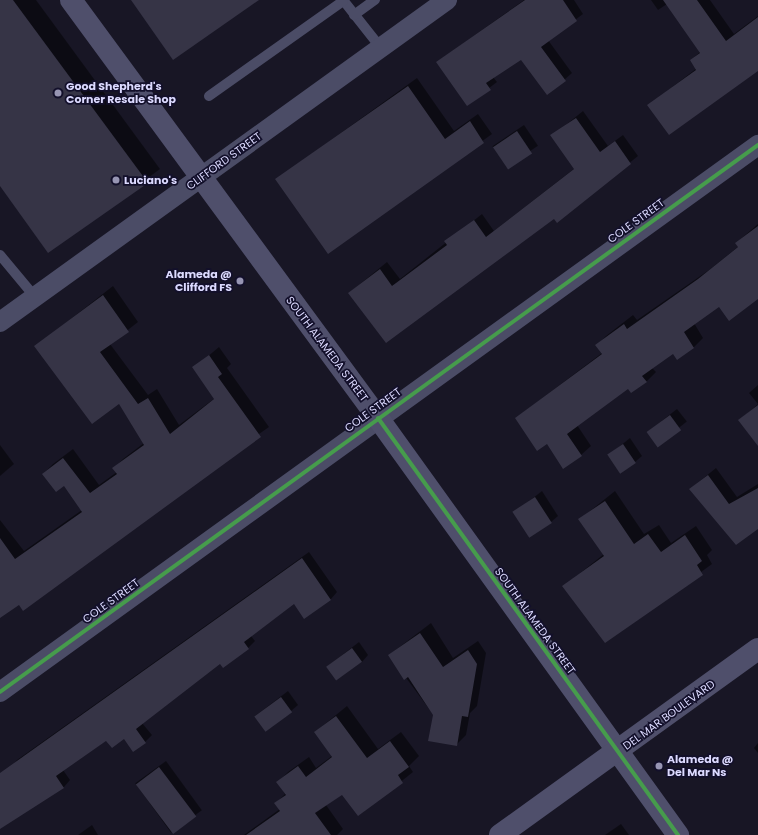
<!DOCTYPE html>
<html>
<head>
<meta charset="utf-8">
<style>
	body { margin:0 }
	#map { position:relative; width:758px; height:835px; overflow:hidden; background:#181625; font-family:Poppins,sans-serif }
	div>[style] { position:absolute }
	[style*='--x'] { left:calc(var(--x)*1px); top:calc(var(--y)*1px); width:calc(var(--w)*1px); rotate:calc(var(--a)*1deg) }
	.shadow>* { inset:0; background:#0007; transform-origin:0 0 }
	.building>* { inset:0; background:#363446; transform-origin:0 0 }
	.lane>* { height:10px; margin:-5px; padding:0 5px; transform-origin:5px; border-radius:5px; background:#4b4c66 }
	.street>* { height:20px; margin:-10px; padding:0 10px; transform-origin:10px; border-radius:10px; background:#4b4c66 }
	.secondary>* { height:22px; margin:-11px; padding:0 11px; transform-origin:11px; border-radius:11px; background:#4f4f6b }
	.cycleway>* { height:4px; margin:-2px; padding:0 2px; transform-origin:2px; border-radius:2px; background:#469c4c }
	.dots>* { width:11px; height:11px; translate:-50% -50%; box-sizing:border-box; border:2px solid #13102b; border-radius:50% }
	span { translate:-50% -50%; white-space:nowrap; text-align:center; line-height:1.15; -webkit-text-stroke:3.5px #13102b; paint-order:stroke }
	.poi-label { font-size:11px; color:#dcdaff; font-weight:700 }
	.left { translate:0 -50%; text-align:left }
	.right { translate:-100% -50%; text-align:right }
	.street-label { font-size:11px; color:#dcdaff }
</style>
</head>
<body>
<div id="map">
	<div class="shadow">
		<div style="clip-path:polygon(0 0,36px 0,160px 169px,48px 252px,0 184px)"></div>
		<div style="clip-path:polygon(524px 0,574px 0,583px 14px,548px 40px,572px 73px,548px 94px,522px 58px,493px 77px,497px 82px,467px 105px,437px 62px)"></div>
		<div style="clip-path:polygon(651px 0,710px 0,734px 34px,758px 16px,758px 70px,649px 105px,697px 68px,691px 60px,700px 52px,667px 4px,658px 10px)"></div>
		<div style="clip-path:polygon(417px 78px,454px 131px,478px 114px,492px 134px,329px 252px,277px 179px)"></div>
		<div style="clip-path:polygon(583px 111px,608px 146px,623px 135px,638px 156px,557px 221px,554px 217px,386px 342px,349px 293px,387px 262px,400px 279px,482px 214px,494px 231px,575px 168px,552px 136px)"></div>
		<div style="left:524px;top:125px;width:25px;height:38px;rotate:56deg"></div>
		<div style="clip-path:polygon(758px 224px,758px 298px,719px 306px,694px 323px,703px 338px,694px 347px,677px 359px,673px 353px,652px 368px,656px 372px,646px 382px,628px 387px,577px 425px,591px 446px,581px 455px,547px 443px,516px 418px,602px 353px,597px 345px,606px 336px,633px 315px,637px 320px,709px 270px,739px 246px,736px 243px)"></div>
		<div style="clip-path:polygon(113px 286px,138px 322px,110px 344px,148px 395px,157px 389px,179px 425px,215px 398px,194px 368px,219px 347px,231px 364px,227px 368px,269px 427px,0 617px,0 520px,24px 551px,82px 510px,64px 484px,43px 474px,53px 464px,73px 449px,99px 485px,117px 472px,114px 468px,123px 459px,144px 443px,119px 403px,36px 346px)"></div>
		<div style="clip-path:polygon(758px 385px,758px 445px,740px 420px,758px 404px,749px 393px)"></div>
		<div style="left:677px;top:409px;width:16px;height:37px;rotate:52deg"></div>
		<div style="clip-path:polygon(630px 438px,642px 456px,635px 462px,609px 455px)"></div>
		<div style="clip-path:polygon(0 445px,14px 464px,0 476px)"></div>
		<div style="clip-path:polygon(716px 468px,737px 497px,758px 484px,758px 527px,690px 489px)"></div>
		<div style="clip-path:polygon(542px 491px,558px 516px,551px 522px,514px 513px)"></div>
		<div style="clip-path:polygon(615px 491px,644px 534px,659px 525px,671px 543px,696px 526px,712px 550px,707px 555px,712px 564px,605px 642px,564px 586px,604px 554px,580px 519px)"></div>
		<div style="clip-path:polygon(309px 552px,337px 592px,331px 599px,304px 617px,294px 603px,251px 636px,255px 641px,248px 648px,223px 666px,220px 662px,142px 723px,152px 735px,145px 742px,124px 738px,107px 740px,63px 770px,70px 780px,64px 787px,0 828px,0 780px,17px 760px)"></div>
		<div style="clip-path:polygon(431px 623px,453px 658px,478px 641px,486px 653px,477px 706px,470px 713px,466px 735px,456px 745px,389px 655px)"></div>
		<div style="clip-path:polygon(359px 642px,368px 655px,362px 662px,328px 666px)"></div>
		<div style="clip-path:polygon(288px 691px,298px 705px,291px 711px,255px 716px)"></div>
		<div style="clip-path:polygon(347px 706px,378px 749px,401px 732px,419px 756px,409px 766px,413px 772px,359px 815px,343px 793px,326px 805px,343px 829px,337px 835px,244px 835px,280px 809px,276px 803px,285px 794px,278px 782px,288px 772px,309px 757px,316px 768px,332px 756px,315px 732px)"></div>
		<div style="clip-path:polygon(758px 743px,758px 753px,754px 748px)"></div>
		<div style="left:166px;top:761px;width:61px;height:38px;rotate:54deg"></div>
		<div style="clip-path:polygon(621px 824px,629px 835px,605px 835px)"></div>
		<div style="clip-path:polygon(92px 825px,98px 835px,78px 835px)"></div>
	</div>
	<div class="building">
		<div style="clip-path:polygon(0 0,13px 0,148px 183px,48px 253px,0 186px)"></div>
		<div style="clip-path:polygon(131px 0,259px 0,173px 60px)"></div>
		<div style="clip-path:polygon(525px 0,563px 0,577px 21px,541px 47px,566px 81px,547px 95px,521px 60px,486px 83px,491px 90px,467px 106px,436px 62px)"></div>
		<div style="clip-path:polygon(663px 0,697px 0,726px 41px,758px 17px,758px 71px,669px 135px,647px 105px,696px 70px,690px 60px,700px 53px)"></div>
		<div style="clip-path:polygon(408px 86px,445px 139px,470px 121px,484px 143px,328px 254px,275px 179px)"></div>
		<div style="clip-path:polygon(576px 118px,600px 152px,615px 141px,631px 164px,557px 223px,554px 219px,386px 343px,348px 293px,380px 269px,392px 286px,447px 245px,444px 241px,474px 220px,486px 237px,574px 169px,550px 135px)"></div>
		<div style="left:517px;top:131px;width:27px;height:29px;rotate:56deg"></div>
		<div style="clip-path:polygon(758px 226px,758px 299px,729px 321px,719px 307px,684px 332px,694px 348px,677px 360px,673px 354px,642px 376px,647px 382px,631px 393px,628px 389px,567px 434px,582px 456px,563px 469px,547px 444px,537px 451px,515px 418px,602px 354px,595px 345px,624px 324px,627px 329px,698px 279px,738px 247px,735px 243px)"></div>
		<div style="clip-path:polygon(103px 295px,129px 332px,100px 352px,138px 404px,148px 398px,170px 434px,214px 399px,192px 367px,209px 355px,222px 374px,218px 377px,261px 437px,23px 611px,19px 605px,0 618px,0 538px,15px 559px,82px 512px,64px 486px,56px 492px,42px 474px,63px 458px,90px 493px,117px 474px,112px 468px,144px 445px,119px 404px,92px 424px,34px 346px)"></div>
		<div style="clip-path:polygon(758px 405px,758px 446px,738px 420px)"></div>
		<div style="left:670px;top:415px;width:19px;height:29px;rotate:54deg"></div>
		<div style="left:623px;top:444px;width:23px;height:19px;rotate:56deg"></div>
		<div style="clip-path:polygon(708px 475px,729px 504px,758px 488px,758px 529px,736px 545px,689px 489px)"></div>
		<div style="left:535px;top:497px;width:31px;height:27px;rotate:57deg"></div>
		<div style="clip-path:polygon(605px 501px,634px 544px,648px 534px,661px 552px,685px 535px,702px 561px,697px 565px,703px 575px,605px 643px,562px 586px,604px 556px,578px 519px)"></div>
		<div style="clip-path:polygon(302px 558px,331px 600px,304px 619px,294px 604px,244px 642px,249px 649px,223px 668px,220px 664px,136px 729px,146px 743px,133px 752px,124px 739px,112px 748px,106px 741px,56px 776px,64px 788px,0 829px,0 773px)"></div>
		<div style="clip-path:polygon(420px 633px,443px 667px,468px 650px,477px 664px,468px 717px,462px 716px,457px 746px,428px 741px,433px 715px,408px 677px,404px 680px,388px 655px)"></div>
		<div style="left:352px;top:648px;width:17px;height:32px;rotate:54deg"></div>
		<div style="left:281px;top:697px;width:19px;height:33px;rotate:54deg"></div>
		<div style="clip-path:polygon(336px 716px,367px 758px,390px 741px,409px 767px,398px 775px,403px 783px,358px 816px,342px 795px,315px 813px,331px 835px,246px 835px,280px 811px,274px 803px,286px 795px,276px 782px,298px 766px,306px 777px,332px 757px,314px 732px)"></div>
		<div style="left:159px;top:767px;width:62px;height:29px;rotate:53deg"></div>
	</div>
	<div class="lane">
		<div style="--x:343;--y:0;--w:61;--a:51.6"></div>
		<div style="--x:354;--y:15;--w:26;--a:-36"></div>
		<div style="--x:209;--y:96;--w:164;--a:-35.3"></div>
		<div style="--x:0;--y:255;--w:55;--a:50.2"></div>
	</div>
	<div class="street">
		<div style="--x:0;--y:322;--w:551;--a:-35.77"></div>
		<div style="--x:0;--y:692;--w:935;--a:-35.82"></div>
	</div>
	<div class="secondary">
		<div style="--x:71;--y:0;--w:519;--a:53.7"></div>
		<div style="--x:378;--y:418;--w:514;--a:54.27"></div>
		<div style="--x:500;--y:835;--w:318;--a:-35.8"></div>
	</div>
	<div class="cycleway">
		<div style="--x:378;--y:418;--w:514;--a:54.27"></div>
		<div style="--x:0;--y:692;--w:935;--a:-35.82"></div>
	</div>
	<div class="dots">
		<div style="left:58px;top:93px;background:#9795b3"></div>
		<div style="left:116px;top:180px;background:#9795b3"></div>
		<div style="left:240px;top:281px;background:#9795b3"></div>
		<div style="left:659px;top:766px;background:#9795b3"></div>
	</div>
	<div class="poi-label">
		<span class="left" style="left:66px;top:93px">Good Shepherd's<br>Corner Resale Shop</span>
		<span class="left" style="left:124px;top:180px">Luciano's</span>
		<span class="right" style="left:232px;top:281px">Alameda @<br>Clifford FS</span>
		<span class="left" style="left:667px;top:766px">Alameda @<br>Del Mar Ns</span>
	</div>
	<div class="street-label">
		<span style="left:224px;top:161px;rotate:-36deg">CLIFFORD STREET</span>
		<span style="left:636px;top:221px;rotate:-36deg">COLE STREET</span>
		<span style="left:327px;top:349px;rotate:53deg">SOUTH ALAMEDA STREET</span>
		<span style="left:373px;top:410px;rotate:-36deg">COLE STREET</span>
		<span style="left:111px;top:601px;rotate:-36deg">COLE STREET</span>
		<span style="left:535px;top:621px;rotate:54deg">SOUTH ALAMEDA STREET</span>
		<span style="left:669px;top:715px;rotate:-36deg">DEL MAR BOULEVARD</span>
	</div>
</div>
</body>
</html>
